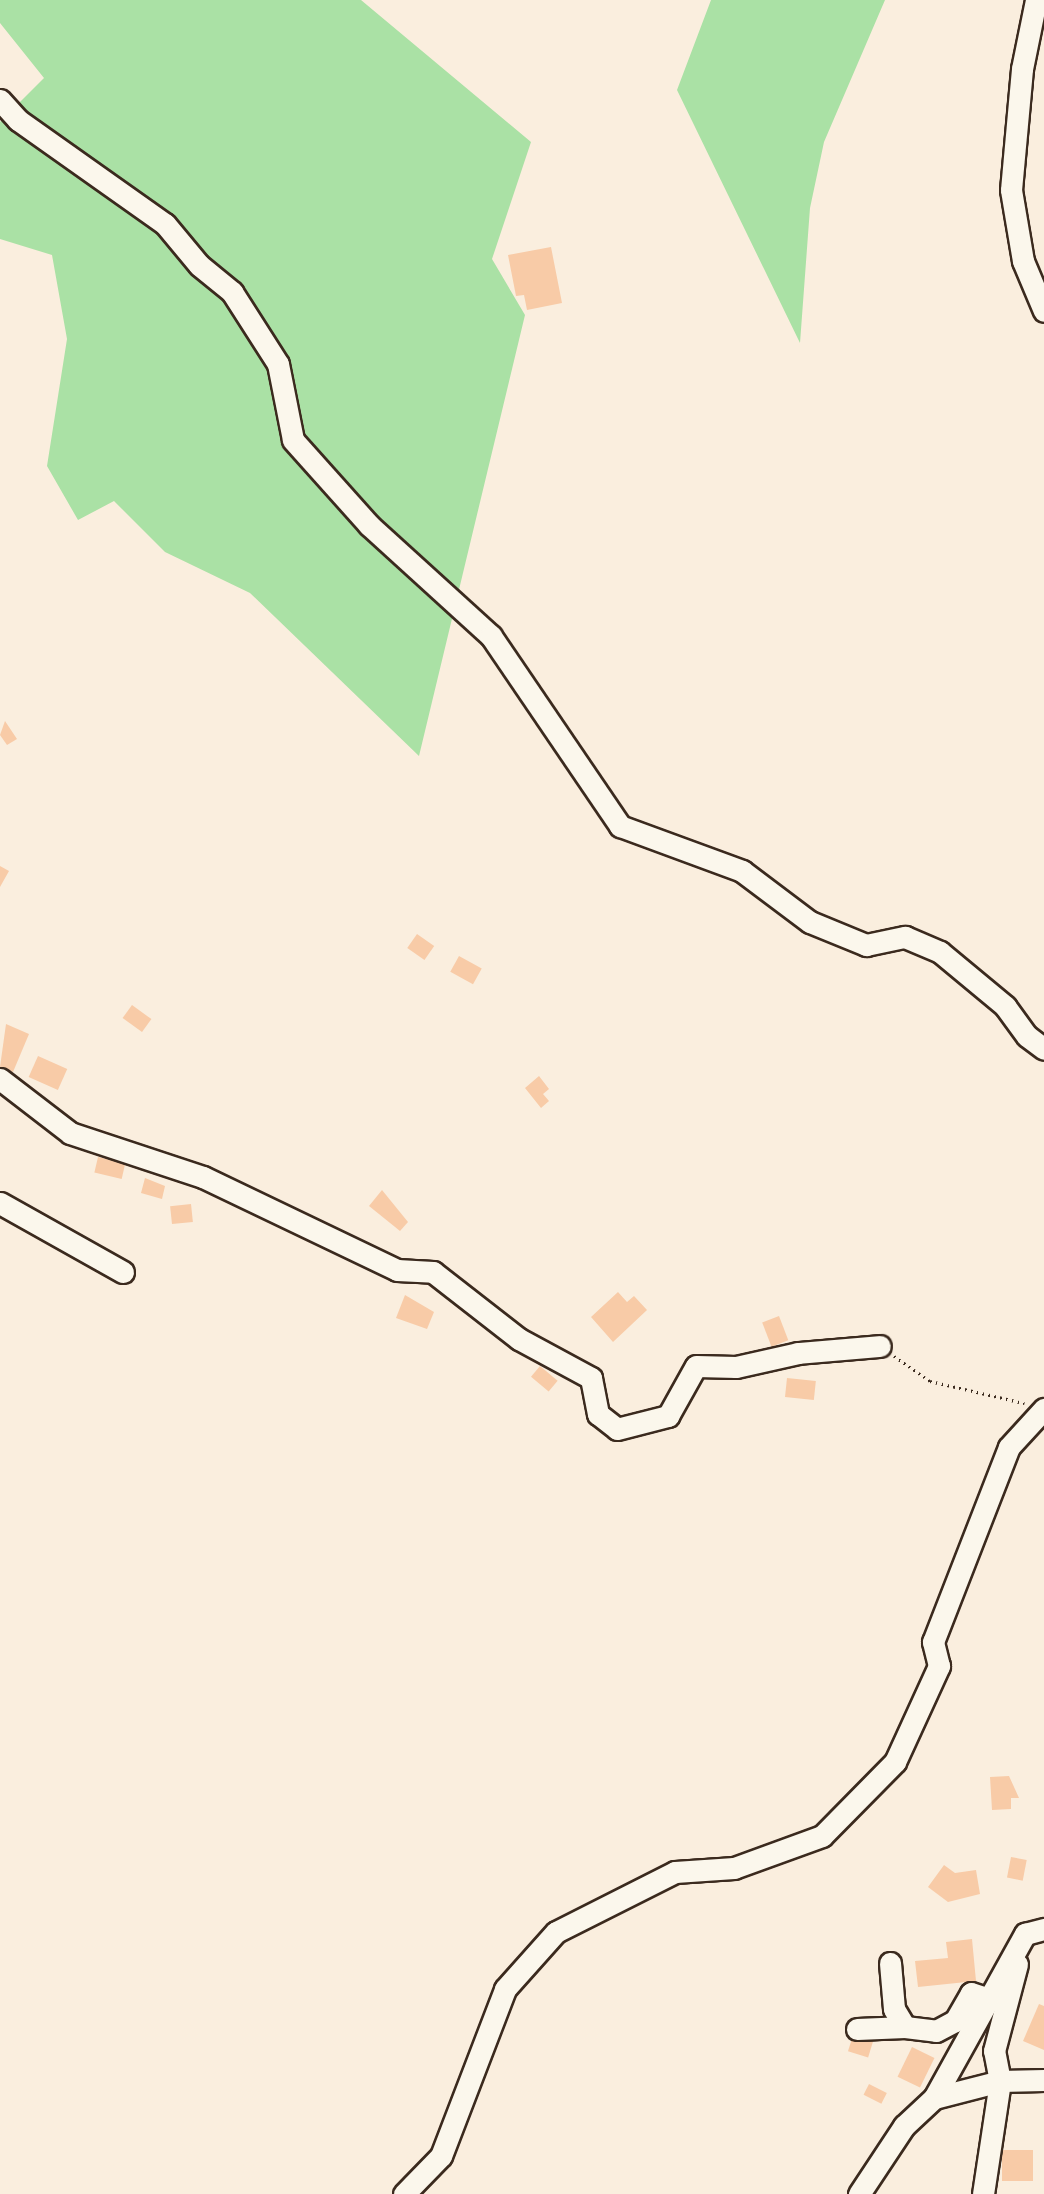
<!DOCTYPE html>
<html>
<head>
<meta charset="utf-8">
<style>
	body { margin:0 }
	#map { position:relative; width:1044px; height:2194px; overflow:hidden; background:#faeede; font-family:Mali,sans-serif }
	div>[style] { position:absolute }
	[style*='--x'] { left:calc(var(--x)*1px); top:calc(var(--y)*1px); width:calc(var(--w)*1px); rotate:calc(var(--a)*1deg) }
	.green>* { inset:0; background:#aae1a5 }
	.building>* { inset:0; background:#f8cba7; transform-origin:0 0 }
	.path>* { height:3px; margin-top:-1.5px; transform-origin:0; background:repeating-linear-gradient(90deg,#3b2a1e 0 1.5px,transparent 0 6px) }
	.roads { filter:drop-shadow(2px 0 #3b2a1e) drop-shadow(-2px 0 #3b2a1e) drop-shadow(0 2px #3b2a1e) drop-shadow(0 -2px #3b2a1e) }
	.street>* { height:21px; margin:-10.5px; padding:0 10.5px; transform-origin:10.5px; border-radius:10.5px; background:#fbf7ec }
	span { translate:-50% -50%; white-space:nowrap; text-align:center; line-height:1.15; -webkit-text-stroke:4.5px #fbf7ec; paint-order:stroke }
</style>
</head>
<body>
<div id="map">
	<div class="green">
		<div style="clip-path:polygon(0 0,361px 0,531px 142px,492px 259px,525px 315px,419px 756px,250px 593px,165px 552px,114px 501px,78px 520px,47px 466px,67px 339px,52px 255px,0 239px,0 122px,44px 78px,0 23px)"></div>
		<div style="clip-path:polygon(711px 0,885px 0,824px 142px,810px 208px,800px 343px,677px 90px)"></div>
	</div>
	<div class="building">
		<div style="clip-path:polygon(551px 247px,562px 303px,527px 310px,524px 295px,516px 296px,508px 255px)"></div>
		<div style="clip-path:polygon(5px 721px,17px 739px,7px 745px,0 735px)"></div>
		<div style="clip-path:polygon(0 866px,9px 871px,0 887px)"></div>
		<div style="left:417px;top:934px;width:21px;height:17px;rotate:35deg"></div>
		<div style="left:459px;top:956px;width:26px;height:18px;rotate:29deg"></div>
		<div style="left:132px;top:1005px;width:24px;height:16px;rotate:36deg"></div>
		<div style="clip-path:polygon(6px 1024px,29px 1034px,13px 1072px,0 1067px)"></div>
		<div style="left:38px;top:1056px;width:32px;height:23px;rotate:24deg"></div>
		<div style="clip-path:polygon(539px 1076px,549px 1089px,543px 1094px,549px 1101px,541px 1108px,525px 1088px)"></div>
		<div style="left:98px;top:1157px;width:28px;height:16px;rotate:13deg"></div>
		<div style="clip-path:polygon(145px 1178px,165px 1186px,162px 1199px,141px 1193px)"></div>
		<div style="clip-path:polygon(382px 1190px,408px 1222px,400px 1231px,369px 1206px)"></div>
		<div style="left:191px;top:1204px;width:18px;height:21px;rotate:84deg"></div>
		<div style="clip-path:polygon(618px 1292px,627px 1302px,634px 1296px,647px 1310px,613px 1342px,591px 1317px)"></div>
		<div style="clip-path:polygon(405px 1295px,434px 1312px,427px 1329px,396px 1318px)"></div>
		<div style="left:779px;top:1316px;width:26px;height:18px;rotate:69deg"></div>
		<div style="left:540px;top:1366px;width:23px;height:14px;rotate:40deg"></div>
		<div style="left:787px;top:1378px;width:29px;height:19px;rotate:6deg"></div>
		<div style="clip-path:polygon(1009px 1776px,1019px 1798px,1011px 1798px,1011px 1809px,992px 1810px,990px 1777px)"></div>
		<div style="left:1011px;top:1857px;width:16px;height:21px;rotate:11deg"></div>
		<div style="clip-path:polygon(944px 1865px,955px 1873px,976px 1870px,980px 1894px,948px 1902px,928px 1887px)"></div>
		<div style="clip-path:polygon(972px 1939px,976px 1981px,918px 1987px,915px 1961px,948px 1958px,946px 1942px)"></div>
		<div style="clip-path:polygon(1039px 2004px,1044px 2006px,1044px 2050px,1023px 2041px)"></div>
		<div style="left:853px;top:2035px;width:21px;height:17px;rotate:17deg"></div>
		<div style="left:912px;top:2047px;width:25px;height:33px;rotate:26deg"></div>
		<div style="left:869px;top:2084px;width:20px;height:12px;rotate:27deg"></div>
		<div style="left:1002px;top:2150px;width:31px;height:31px"></div>
	</div>
	<div class="path">
		<div style="--x:894;--y:1356;--w:44;--a:34.8"></div>
		<div style="--x:930;--y:1381;--w:97;--a:13.2"></div>
	</div>
	<div class="roads">
		<div class="street">
			<div style="--x:1036;--y:0;--w:70;--a:101.5"></div>
			<div style="--x:1022;--y:69;--w:121;--a:95.2"></div>
			<div style="--x:1011;--y:190;--w:72;--a:80.4"></div>
			<div style="--x:1023;--y:261;--w:54;--a:67.2"></div>
			<div style="--x:0;--y:100;--w:27;--a:48"></div>
			<div style="--x:18;--y:120;--w:180;--a:35.3"></div>
			<div style="--x:165;--y:224;--w:53;--a:50.3"></div>
			<div style="--x:199;--y:265;--w:43;--a:39.3"></div>
			<div style="--x:232;--y:292;--w:85;--a:57.4"></div>
			<div style="--x:278;--y:364;--w:77;--a:78.8"></div>
			<div style="--x:293;--y:440;--w:114;--a:48.2"></div>
			<div style="--x:369;--y:525;--w:165;--a:42.3"></div>
			<div style="--x:491;--y:636;--w:230;--a:55.8"></div>
			<div style="--x:620;--y:826;--w:130;--a:20.2"></div>
			<div style="--x:742;--y:871;--w:85;--a:36.9"></div>
			<div style="--x:810;--y:922;--w:61;--a:22.3"></div>
			<div style="--x:866;--y:945;--w:40;--a:-12"></div>
			<div style="--x:905;--y:937;--w:38;--a:23"></div>
			<div style="--x:940;--y:952;--w:85;--a:39.7"></div>
			<div style="--x:1005;--y:1006;--w:37;--a:54"></div>
			<div style="--x:1027;--y:1036;--w:21;--a:37"></div>
			<div style="--x:0;--y:1079;--w:88;--a:37.6"></div>
			<div style="--x:70;--y:1133;--w:140;--a:18.3"></div>
			<div style="--x:203;--y:1177;--w:215;--a:25.6"></div>
			<div style="--x:397;--y:1270;--w:36;--a:3"></div>
			<div style="--x:433;--y:1272;--w:109;--a:37.9"></div>
			<div style="--x:519;--y:1339;--w:82;--a:28.4"></div>
			<div style="--x:591;--y:1378;--w:37;--a:79"></div>
			<div style="--x:598;--y:1414;--w:24;--a:38"></div>
			<div style="--x:617;--y:1429;--w:53;--a:-14.3"></div>
			<div style="--x:668;--y:1416;--w:57;--a:-60.8"></div>
			<div style="--x:696;--y:1366;--w:40;--a:1.4"></div>
			<div style="--x:736;--y:1367;--w:64;--a:-12.7"></div>
			<div style="--x:798;--y:1353;--w:82;--a:-4.9"></div>
			<div style="--x:0;--y:1203;--w:141;--a:29.3"></div>
			<div style="--x:890;--y:1963;--w:46;--a:85"></div>
			<div style="--x:894;--y:2009;--w:21;--a:59"></div>
			<div style="--x:905;--y:2027;--w:31;--a:7"></div>
			<div style="--x:936;--y:2031;--w:21;--a:-28"></div>
			<div style="--x:955;--y:2021;--w:32;--a:-60"></div>
			<div style="--x:971;--y:1993;--w:19;--a:18"></div>
			<div style="--x:857;--y:2029;--w:48;--a:-2.4"></div>
			<div style="--x:934;--y:2098;--w:68;--a:-14.4"></div>
			<div style="--x:1000;--y:2081;--w:44;--a:-1.3"></div>
			<div style="--x:404;--y:2194;--w:53;--a:-45.8"></div>
			<div style="--x:441;--y:2156;--w:179;--a:-69"></div>
			<div style="--x:505;--y:1989;--w:76;--a:-48.2"></div>
			<div style="--x:556;--y:1932;--w:133;--a:-26.8"></div>
			<div style="--x:675;--y:1872;--w:59;--a:-3.9"></div>
			<div style="--x:734;--y:1868;--w:94;--a:-20"></div>
			<div style="--x:822;--y:1836;--w:104;--a:-45.4"></div>
			<div style="--x:895;--y:1762;--w:106;--a:-65.4"></div>
			<div style="--x:939;--y:1666;--w:25;--a:-104"></div>
			<div style="--x:933;--y:1642;--w:209;--a:-68.7"></div>
			<div style="--x:1009;--y:1447;--w:52;--a:-47.4"></div>
			<div style="--x:859;--y:2194;--w:82;--a:-56.5"></div>
			<div style="--x:904;--y:2126;--w:41;--a:-43"></div>
			<div style="--x:934;--y:2098;--w:188;--a:-61"></div>
			<div style="--x:1025;--y:1934;--w:20;--a:-15"></div>
			<div style="--x:983;--y:2194;--w:114;--a:-81.4"></div>
			<div style="--x:1000;--y:2081;--w:31;--a:-101"></div>
			<div style="--x:994;--y:2051;--w:90;--a:-75.2"></div>
		</div>
	</div>
</div>
</body>
</html>
